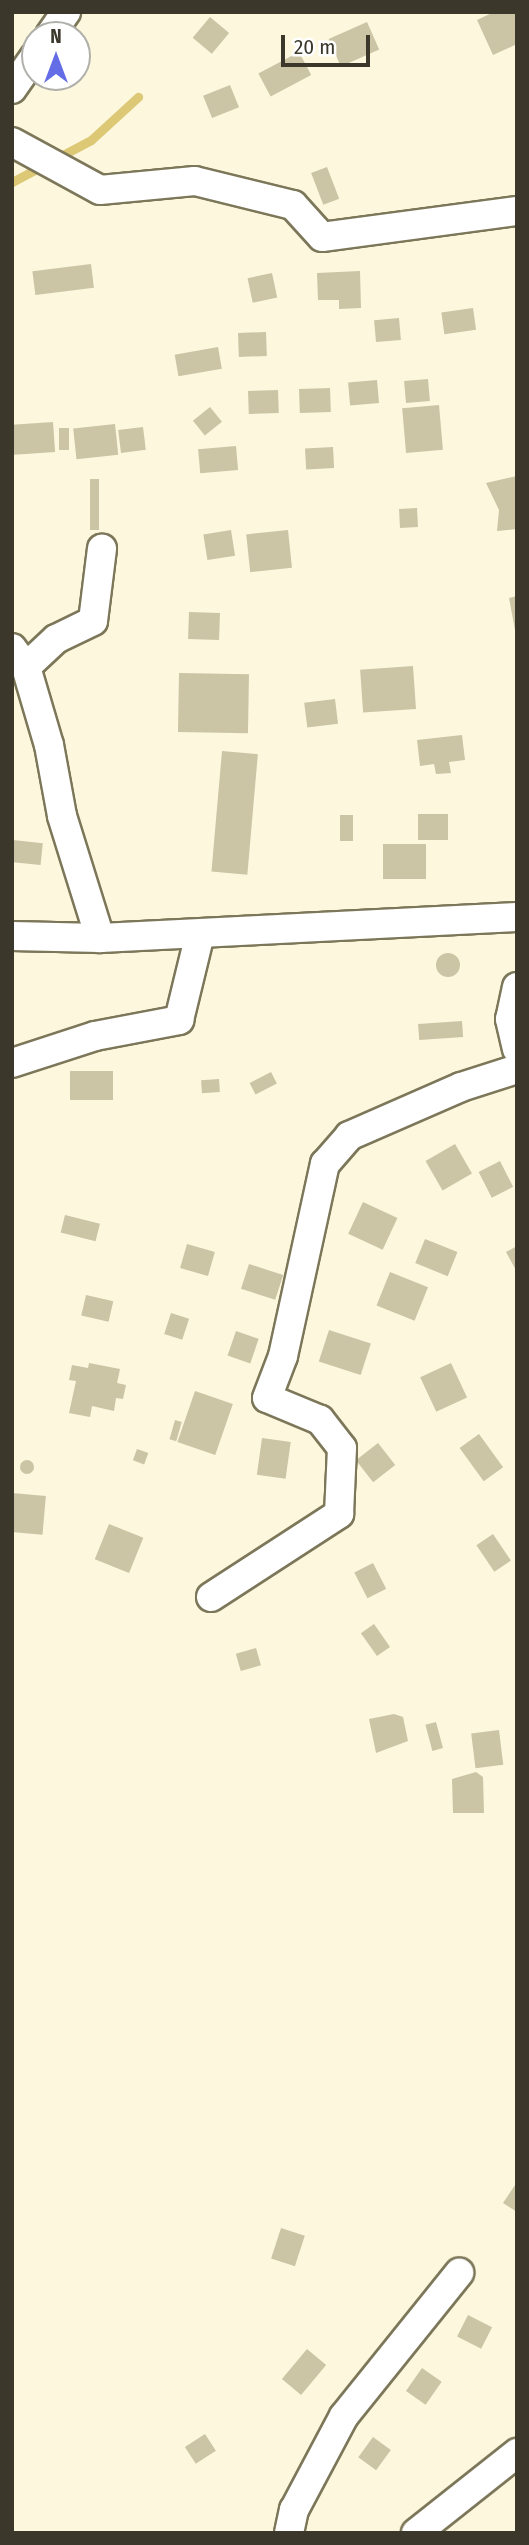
<!DOCTYPE html>
<html>
<head>
<meta charset="utf-8">
<style>
	body { margin:0 }
	#map { position:relative; width:529px; height:2545px; overflow:hidden; background:#fdf7de; font-family:"Fira Sans Condensed",sans-serif }
	div>[style] { position:absolute }
	[style*='--x'] { left:calc(var(--x)*1px); top:calc(var(--y)*1px); width:calc(var(--w)*1px); rotate:calc(var(--a)*1deg) }
	.stream>* { height:9px; margin:-4.5px; padding:0 4.5px; transform-origin:4.5px; border-radius:4.5px; background:#dcc875 }
	.building>* { inset:0; background:#cbc4a5; transform-origin:0 0 }
	.round { border-radius:50% }
	.roads { filter:drop-shadow(2px 0 #7d775a) drop-shadow(-2px 0 #7d775a) drop-shadow(0 2px #7d775a) drop-shadow(0 -2px #7d775a) }
	.street>* { height:28px; margin:-14px; padding:0 14px; transform-origin:14px; border-radius:14px; background:#fff }
	span { translate:-50% -50%; white-space:nowrap; text-align:center; line-height:1.15; -webkit-text-stroke:6px #fff; paint-order:stroke }
	.frame { position:absolute; inset:0; border:14px solid #3b382b; pointer-events:none }
	.north { position:absolute; left:21px; top:21px; width:70px; height:70px; box-sizing:border-box; background:#fff; border:2px solid #b1afaa; border-radius:50%; rotate:0deg; font-size:19px; font-weight:700; line-height:28px; text-align:center; color:#3b382b }
	.north::after { content:''; display:block; margin:auto; width:24px; height:32px; background:#646de6; clip-path:polygon(50% 0,100% 100%,50% 72%,0 100%) }
	.scale { position:absolute; left:281px; top:35px; width:89px; height:32px; box-sizing:border-box; border:4px solid #3b382b; border-top:0; padding-left:9px; font-size:21px; line-height:24px; white-space:nowrap; color:#3b382b; -webkit-text-stroke:5px #fff; paint-order:stroke }
</style>
</head>
<body>
<div id="map">
	<div class="stream">
		<div style="--x:12;--y:182;--w:89;--a:-28"></div>
		<div style="--x:91;--y:140;--w:64;--a:-42.5"></div>
	</div>
	<div class="building">
		<div style="clip-path:polygon(494px 12px,517px 12px,517px 44px,493px 55px,477px 20px)"></div>
		<div style="left:210px;top:17px;width:25px;height:27px;rotate:40deg"></div>
		<div style="left:367px;top:22px;width:30px;height:42px;rotate:66deg"></div>
		<div style="left:299px;top:52px;width:26px;height:46px;rotate:62deg"></div>
		<div style="left:230px;top:85px;width:24px;height:29px;rotate:68deg"></div>
		<div style="left:327px;top:167px;width:34px;height:17px;rotate:69deg"></div>
		<div style="left:91px;top:264px;width:24px;height:59px;rotate:83deg"></div>
		<div style="clip-path:polygon(360px 271px,361px 308px,339px 309px,339px 300px,318px 300px,317px 273px)"></div>
		<div style="left:272px;top:273px;width:25px;height:25px;rotate:78deg"></div>
		<div style="left:473px;top:308px;width:22px;height:32px;rotate:82deg"></div>
		<div style="left:399px;top:318px;width:22px;height:25px;rotate:85deg"></div>
		<div style="left:266px;top:332px;width:24px;height:28px;rotate:88deg"></div>
		<div style="left:218px;top:347px;width:22px;height:44px;rotate:80deg"></div>
		<div style="left:428px;top:379px;width:22px;height:24px;rotate:85deg"></div>
		<div style="left:377px;top:380px;width:23px;height:29px;rotate:85deg"></div>
		<div style="left:330px;top:388px;width:24px;height:31px;rotate:88deg"></div>
		<div style="left:278px;top:390px;width:23px;height:30px;rotate:88deg"></div>
		<div style="left:439px;top:405px;width:45px;height:37px;rotate:85deg"></div>
		<div style="left:210px;top:407px;width:19px;height:22px;rotate:51deg"></div>
		<div style="left:53px;top:422px;width:30px;height:41px;rotate:86deg"></div>
		<div style="left:115px;top:424px;width:31px;height:42px;rotate:84deg"></div>
		<div style="left:143px;top:427px;width:23px;height:25px;rotate:83deg"></div>
		<div style="left:59px;top:428px;width:10px;height:22px"></div>
		<div style="left:236px;top:446px;width:24px;height:38px;rotate:85deg"></div>
		<div style="left:333px;top:447px;width:21px;height:28px;rotate:87deg"></div>
		<div style="clip-path:polygon(517px 476px,517px 529px,497px 531px,499px 510px,486px 483px)"></div>
		<div style="left:90px;top:479px;width:9px;height:51px"></div>
		<div style="left:417px;top:508px;width:19px;height:18px;rotate:87deg"></div>
		<div style="left:231px;top:530px;width:26px;height:28px;rotate:81deg"></div>
		<div style="left:288px;top:530px;width:38px;height:42px;rotate:84deg"></div>
		<div style="clip-path:polygon(517px 596px,517px 630px,515px 630px,509px 598px)"></div>
		<div style="left:189px;top:612px;width:31px;height:27px;rotate:2deg"></div>
		<div style="left:413px;top:666px;width:43px;height:53px;rotate:86deg"></div>
		<div style="left:179px;top:673px;width:70px;height:59px;rotate:1deg"></div>
		<div style="left:335px;top:699px;width:25px;height:31px;rotate:83deg"></div>
		<div style="clip-path:polygon(462px 735px,465px 760px,449px 762px,451px 773px,436px 774px,434px 764px,420px 766px,417px 740px)"></div>
		<div style="left:222px;top:751px;width:36px;height:121px;rotate:5deg"></div>
		<div style="left:418px;top:814px;width:30px;height:26px"></div>
		<div style="left:340px;top:815px;width:13px;height:26px"></div>
		<div style="left:13px;top:840px;width:30px;height:22px;rotate:6deg"></div>
		<div style="left:383px;top:844px;width:43px;height:35px"></div>
		<div class="round" style="left:436px;top:953px;width:24px;height:24px"></div>
		<div style="left:462px;top:1021px;width:16px;height:44px;rotate:86deg"></div>
		<div style="left:70px;top:1071px;width:43px;height:29px"></div>
		<div style="left:271px;top:1072px;width:13px;height:24px;rotate:63deg"></div>
		<div style="left:219px;top:1079px;width:13px;height:18px;rotate:86deg"></div>
		<div style="left:455px;top:1144px;width:34px;height:34px;rotate:60deg"></div>
		<div style="left:500px;top:1161px;width:29px;height:24px;rotate:63deg"></div>
		<div style="left:363px;top:1202px;width:38px;height:35px;rotate:25deg"></div>
		<div style="left:65px;top:1215px;width:36px;height:18px;rotate:14deg"></div>
		<div style="left:425px;top:1239px;width:35px;height:26px;rotate:22deg"></div>
		<div style="left:187px;top:1244px;width:29px;height:25px;rotate:16deg"></div>
		<div style="clip-path:polygon(517px 1246px,517px 1272px,506px 1252px)"></div>
		<div style="left:249px;top:1264px;width:36px;height:26px;rotate:18deg"></div>
		<div style="left:390px;top:1272px;width:41px;height:36px;rotate:22deg"></div>
		<div style="left:86px;top:1295px;width:28px;height:21px;rotate:13deg"></div>
		<div style="left:171px;top:1313px;width:19px;height:22px;rotate:18deg"></div>
		<div style="left:329px;top:1330px;width:44px;height:33px;rotate:18deg"></div>
		<div style="left:236px;top:1331px;width:24px;height:26px;rotate:19deg"></div>
		<div style="clip-path:polygon(89px 1363px,120px 1369px,117px 1383px,126px 1385px,123px 1399px,116px 1398px,114px 1411px,92px 1406px,90px 1417px,69px 1413px,76px 1381px,69px 1380px,72px 1365px,88px 1368px)"></div>
		<div style="left:451px;top:1363px;width:38px;height:34px;rotate:65deg"></div>
		<div style="left:195px;top:1391px;width:40px;height:54px;rotate:19deg"></div>
		<div style="left:175px;top:1420px;width:7px;height:20px;rotate:16deg"></div>
		<div style="left:479px;top:1434px;width:41px;height:24px;rotate:54deg"></div>
		<div style="left:262px;top:1438px;width:29px;height:37px;rotate:8deg"></div>
		<div style="left:378px;top:1443px;width:28px;height:28px;rotate:52deg"></div>
		<div style="left:137px;top:1449px;width:12px;height:12px;rotate:20deg"></div>
		<div class="round" style="left:20px;top:1460px;width:14px;height:14px"></div>
		<div style="left:12px;top:1493px;width:34px;height:39px;rotate:5deg"></div>
		<div style="left:109px;top:1524px;width:37px;height:38px;rotate:22deg"></div>
		<div style="left:493px;top:1534px;width:32px;height:20px;rotate:56deg"></div>
		<div style="left:373px;top:1563px;width:29px;height:21px;rotate:63deg"></div>
		<div style="left:374px;top:1624px;width:28px;height:16px;rotate:55deg"></div>
		<div style="left:256px;top:1648px;width:18px;height:21px;rotate:74deg"></div>
		<div style="clip-path:polygon(394px 1714px,403px 1717px,408px 1741px,376px 1753px,369px 1719px)"></div>
		<div style="left:436px;top:1722px;width:27px;height:11px;rotate:75deg"></div>
		<div style="left:499px;top:1730px;width:35px;height:28px;rotate:83deg"></div>
		<div style="clip-path:polygon(476px 1772px,483px 1777px,484px 1813px,453px 1813px,452px 1779px)"></div>
		<div style="clip-path:polygon(517px 2182px,517px 2212px,503px 2203px)"></div>
		<div style="left:281px;top:2228px;width:25px;height:32px;rotate:18deg"></div>
		<div style="left:468px;top:2315px;width:27px;height:24px;rotate:27deg"></div>
		<div style="left:307px;top:2349px;width:25px;height:39px;rotate:40deg"></div>
		<div style="left:422px;top:2368px;width:24px;height:28px;rotate:35deg"></div>
		<div style="left:205px;top:2434px;width:20px;height:24px;rotate:57deg"></div>
		<div style="left:373px;top:2437px;width:22px;height:25px;rotate:36deg"></div>
	</div>
	<div class="roads">
		<div class="street">
			<div style="--x:50;--y:35;--w:28;--a:-55"></div>
			<div style="--x:12;--y:89;--w:40;--a:-55.1"></div>
			<div style="--x:12;--y:142;--w:100;--a:28.6"></div>
			<div style="--x:100;--y:190;--w:95;--a:-5.4"></div>
			<div style="--x:195;--y:181;--w:101;--a:13.8"></div>
			<div style="--x:293;--y:205;--w:43;--a:47.8"></div>
			<div style="--x:322;--y:237;--w:197;--a:-7.6"></div>
			<div style="--x:12;--y:648;--w:24;--a:54"></div>
			<div style="--x:26;--y:667;--w:81;--a:73.6"></div>
			<div style="--x:49;--y:745;--w:72;--a:79.6"></div>
			<div style="--x:62;--y:816;--w:128;--a:72.7"></div>
			<div style="--x:26;--y:667;--w:41;--a:-43"></div>
			<div style="--x:56;--y:639;--w:41;--a:-25.9"></div>
			<div style="--x:93;--y:621;--w:73;--a:-82.9"></div>
			<div style="--x:12;--y:936;--w:88;--a:1.3"></div>
			<div style="--x:100;--y:938;--w:418;--a:-2.9"></div>
			<div style="--x:517;--y:987;--w:33;--a:102"></div>
			<div style="--x:510;--y:1019;--w:31;--a:77"></div>
			<div style="--x:12;--y:1063;--w:87;--a:-18"></div>
			<div style="--x:95;--y:1036;--w:86;--a:-10.8"></div>
			<div style="--x:179;--y:1020;--w:89;--a:-76.3"></div>
			<div style="--x:211;--y:1597;--w:153;--a:-33"></div>
			<div style="--x:339;--y:1514;--w:66;--a:-87.4"></div>
			<div style="--x:342;--y:1448;--w:36;--a:-128"></div>
			<div style="--x:320;--y:1420;--w:57;--a:-157.5"></div>
			<div style="--x:267;--y:1398;--w:45;--a:-69.1"></div>
			<div style="--x:283;--y:1356;--w:197;--a:-77.7"></div>
			<div style="--x:325;--y:1164;--w:37;--a:-49"></div>
			<div style="--x:349;--y:1136;--w:122;--a:-23.6"></div>
			<div style="--x:461;--y:1087;--w:59;--a:-17.8"></div>
			<div style="--x:289;--y:2533;--w:24;--a:-78"></div>
			<div style="--x:294;--y:2510;--w:106;--a:-62"></div>
			<div style="--x:344;--y:2416;--w:184;--a:-51.2"></div>
			<div style="--x:416;--y:2533;--w:129;--a:-38.4"></div>
		</div>
	</div>
	<div class="frame"></div>
	<div class="north">N</div>
	<div class="scale">20 m</div>
</div>
</body>
</html>
